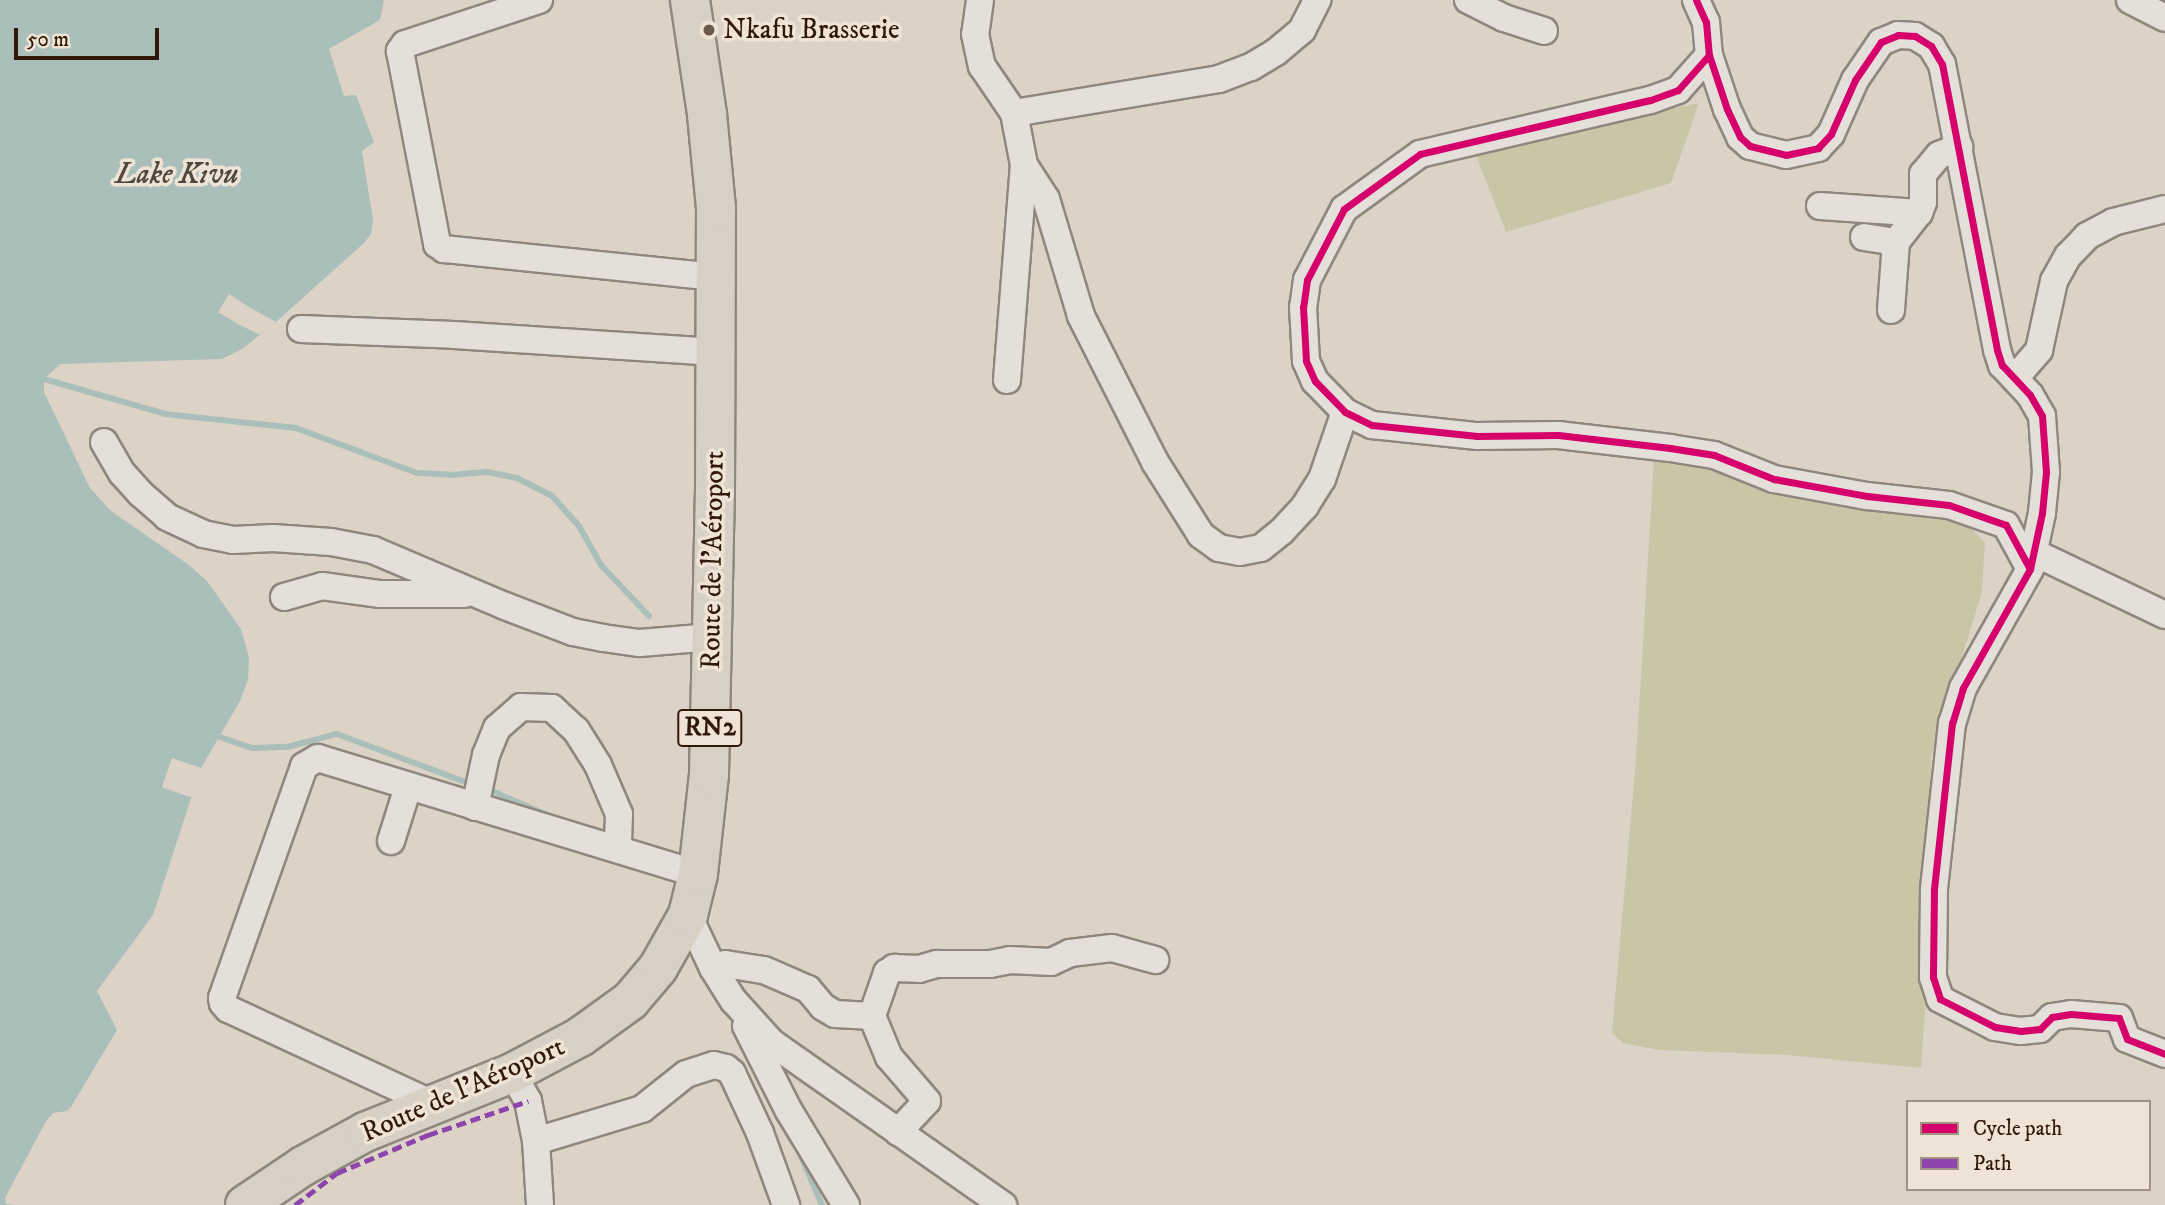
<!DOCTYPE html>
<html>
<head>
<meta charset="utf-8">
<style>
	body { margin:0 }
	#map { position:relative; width:2165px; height:1205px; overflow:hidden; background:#dcd3c6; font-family:"IM FELL DW Pica",serif }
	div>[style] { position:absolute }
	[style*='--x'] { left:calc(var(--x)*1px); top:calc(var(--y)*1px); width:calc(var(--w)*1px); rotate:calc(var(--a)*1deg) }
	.green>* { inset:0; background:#c8c6a7 }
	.water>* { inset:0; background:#abbfba }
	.pier>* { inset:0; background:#dcd3c6; transform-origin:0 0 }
	.stream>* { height:6px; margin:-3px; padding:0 3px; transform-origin:3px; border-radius:3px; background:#abbfba }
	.roads { filter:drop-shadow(2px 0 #8f877d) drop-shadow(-2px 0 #8f877d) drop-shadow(0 2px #8f877d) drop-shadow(0 -2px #8f877d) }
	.minor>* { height:26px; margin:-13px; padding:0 13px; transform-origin:13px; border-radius:13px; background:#e4e0d9 }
	.highway>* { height:38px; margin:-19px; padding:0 19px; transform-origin:19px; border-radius:19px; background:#d8d0c4 }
	.quiet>* { height:5px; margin-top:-2.5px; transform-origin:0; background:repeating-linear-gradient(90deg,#8e44ad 0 10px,transparent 0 15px) }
	.cycleway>* { height:7px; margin:-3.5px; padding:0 3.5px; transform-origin:3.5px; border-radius:3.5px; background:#d6006c }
	.dots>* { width:19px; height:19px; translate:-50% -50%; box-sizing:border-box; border:4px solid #eee3d4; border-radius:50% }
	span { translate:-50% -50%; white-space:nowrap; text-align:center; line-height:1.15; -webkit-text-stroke:7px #eee3d4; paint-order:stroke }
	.shield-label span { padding:2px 5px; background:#eee3d4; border:2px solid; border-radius:5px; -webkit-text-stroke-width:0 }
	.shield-label { font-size:26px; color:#301908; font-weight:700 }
	.poi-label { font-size:28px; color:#301908 }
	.left { translate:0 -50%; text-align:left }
	.street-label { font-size:28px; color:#301908 }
	.water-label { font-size:30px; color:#4f483c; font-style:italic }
	.legend { position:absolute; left:1906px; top:1100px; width:245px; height:91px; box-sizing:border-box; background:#eee3d4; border:2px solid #a29282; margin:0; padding:9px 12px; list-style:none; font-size:21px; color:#301908 }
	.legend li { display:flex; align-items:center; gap:14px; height:35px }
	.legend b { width:35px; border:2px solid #a29282 }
	.scale { position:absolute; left:14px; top:28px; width:145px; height:32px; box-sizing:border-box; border:4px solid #301908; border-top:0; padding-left:9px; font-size:21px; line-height:24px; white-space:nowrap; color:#301908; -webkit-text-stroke:5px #eee3d4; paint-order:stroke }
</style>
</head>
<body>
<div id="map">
	<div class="green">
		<div style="clip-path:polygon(1699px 103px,1671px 183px,1506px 232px,1473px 148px)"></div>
		<div style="clip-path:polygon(1654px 458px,1957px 513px,1985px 543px,1982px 592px,1931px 757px,1926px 995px,1921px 1068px,1788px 1055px,1659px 1050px,1623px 1043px,1612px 1033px,1636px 759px)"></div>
	</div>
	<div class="water">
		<div style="clip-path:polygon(0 0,384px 0,380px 20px,329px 49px,344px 96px,356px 95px,374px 142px,362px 151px,373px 220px,371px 234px,364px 243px,276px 322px,242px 349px,222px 359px,60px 364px,44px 379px,44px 392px,90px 488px,111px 511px,189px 565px,207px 581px,241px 629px,249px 657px,248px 680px,240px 701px,201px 768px,153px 915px,97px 991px,117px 1030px,71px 1107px,67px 1111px,53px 1113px,46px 1121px,5px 1198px,6px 1204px,18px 1205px,0 1205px)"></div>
	</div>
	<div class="pier">
		<div style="clip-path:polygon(229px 294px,249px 307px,276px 322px,260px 335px,238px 324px,218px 312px)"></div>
		<div style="left:172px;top:758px;width:31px;height:31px;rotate:19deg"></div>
	</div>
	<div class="stream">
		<div style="--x:44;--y:379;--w:126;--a:16.1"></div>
		<div style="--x:165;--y:414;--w:132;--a:6.1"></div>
		<div style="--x:296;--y:428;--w:129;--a:20.4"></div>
		<div style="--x:417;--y:473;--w:35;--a:3"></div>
		<div style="--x:452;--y:475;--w:36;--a:-5"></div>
		<div style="--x:488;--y:472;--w:30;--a:12"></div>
		<div style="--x:517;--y:478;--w:39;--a:27"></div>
		<div style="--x:552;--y:496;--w:40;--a:48"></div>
		<div style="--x:579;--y:526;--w:45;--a:60.6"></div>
		<div style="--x:601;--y:565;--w:70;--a:46.7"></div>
		<div style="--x:217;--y:736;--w:37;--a:19"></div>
		<div style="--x:252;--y:748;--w:35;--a:-2"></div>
		<div style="--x:287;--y:747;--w:52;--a:-14.6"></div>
		<div style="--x:337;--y:734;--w:134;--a:20.5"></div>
		<div style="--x:492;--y:791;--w:65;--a:23.4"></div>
		<div style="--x:798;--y:1149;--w:61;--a:66.8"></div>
	</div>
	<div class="roads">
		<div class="minor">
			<div style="--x:539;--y:0;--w:141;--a:161.8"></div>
			<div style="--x:405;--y:44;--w:9;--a:126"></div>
			<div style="--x:400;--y:51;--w:197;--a:79.1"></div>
			<div style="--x:437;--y:244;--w:9;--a:36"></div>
			<div style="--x:444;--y:249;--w:272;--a:5.9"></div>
			<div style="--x:980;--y:0;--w:34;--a:98"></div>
			<div style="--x:975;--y:34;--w:33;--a:78"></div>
			<div style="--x:982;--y:66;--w:57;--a:55.8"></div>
			<div style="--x:1014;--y:113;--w:53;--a:79.1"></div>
			<div style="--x:1024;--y:165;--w:40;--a:57.1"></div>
			<div style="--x:1046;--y:199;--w:122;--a:73.3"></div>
			<div style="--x:1081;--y:316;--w:164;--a:63.1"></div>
			<div style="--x:1155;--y:462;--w:86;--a:57.8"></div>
			<div style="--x:1201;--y:535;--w:22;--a:36"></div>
			<div style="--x:1219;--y:548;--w:21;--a:11"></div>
			<div style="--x:1240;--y:552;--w:21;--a:-11"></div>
			<div style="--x:1261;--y:548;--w:26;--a:-39"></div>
			<div style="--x:1281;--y:532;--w:35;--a:-47"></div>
			<div style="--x:1305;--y:506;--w:32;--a:-58"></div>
			<div style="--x:1322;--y:479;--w:71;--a:-71.1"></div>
			<div style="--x:1468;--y:0;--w:40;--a:26.6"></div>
			<div style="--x:1504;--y:18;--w:42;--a:18"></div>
			<div style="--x:1696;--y:0;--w:24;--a:66"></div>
			<div style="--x:1706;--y:22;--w:33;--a:85"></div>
			<div style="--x:1709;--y:55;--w:47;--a:131.5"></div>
			<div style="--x:1678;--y:90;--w:30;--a:160"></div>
			<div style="--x:1650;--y:100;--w:236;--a:166.8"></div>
			<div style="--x:1420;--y:154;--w:94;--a:144.1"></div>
			<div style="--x:1344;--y:209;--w:80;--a:117.5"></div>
			<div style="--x:1307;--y:280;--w:27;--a:98"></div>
			<div style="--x:1303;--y:307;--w:54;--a:86.8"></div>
			<div style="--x:1306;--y:361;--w:22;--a:66"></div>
			<div style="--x:1315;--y:381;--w:43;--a:45.9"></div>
			<div style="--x:1345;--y:412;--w:30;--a:26"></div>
			<div style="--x:1372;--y:425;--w:106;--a:6"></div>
			<div style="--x:1477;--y:436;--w:81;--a:-0.7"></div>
			<div style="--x:1558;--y:435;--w:113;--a:6.6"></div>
			<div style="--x:1670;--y:448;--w:45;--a:9"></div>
			<div style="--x:1714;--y:455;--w:65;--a:21.8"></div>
			<div style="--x:1774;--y:479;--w:95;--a:10.4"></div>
			<div style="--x:1867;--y:496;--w:82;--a:6.3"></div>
			<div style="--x:1949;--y:505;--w:60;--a:19.3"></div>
			<div style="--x:2006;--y:525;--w:50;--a:61.4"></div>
			<div style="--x:2130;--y:0;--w:39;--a:27"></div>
			<div style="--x:1709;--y:55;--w:57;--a:71.6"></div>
			<div style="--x:1727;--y:109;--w:31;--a:65"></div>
			<div style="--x:1740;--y:137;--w:13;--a:42"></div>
			<div style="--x:1750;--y:146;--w:37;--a:14"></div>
			<div style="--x:1786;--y:155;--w:33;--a:-12"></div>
			<div style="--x:1818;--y:148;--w:19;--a:-47"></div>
			<div style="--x:1831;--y:134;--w:59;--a:-66"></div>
			<div style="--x:1855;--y:80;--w:46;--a:-55.6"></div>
			<div style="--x:1881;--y:42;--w:18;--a:-22"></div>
			<div style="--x:1898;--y:35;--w:17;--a:3"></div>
			<div style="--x:1915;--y:36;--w:19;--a:32"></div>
			<div style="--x:1931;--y:46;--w:21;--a:59"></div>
			<div style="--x:1942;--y:64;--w:291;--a:79.1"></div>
			<div style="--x:1997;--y:350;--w:16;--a:72"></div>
			<div style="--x:2002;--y:365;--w:41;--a:47"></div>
			<div style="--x:2030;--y:395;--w:24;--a:60"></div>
			<div style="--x:2042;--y:416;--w:56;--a:85.9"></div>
			<div style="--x:2046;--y:472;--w:41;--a:95.6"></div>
			<div style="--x:2042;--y:513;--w:57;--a:102.1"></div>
			<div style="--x:2030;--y:569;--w:137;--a:119.4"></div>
			<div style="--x:1963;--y:688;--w:37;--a:107"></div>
			<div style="--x:1952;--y:723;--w:168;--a:96.2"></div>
			<div style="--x:1934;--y:890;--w:87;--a:90.7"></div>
			<div style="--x:1933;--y:977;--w:23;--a:72"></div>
			<div style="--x:1940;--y:999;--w:62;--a:27"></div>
			<div style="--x:1995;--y:1027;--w:26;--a:9"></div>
			<div style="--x:2021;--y:1031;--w:19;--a:-6"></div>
			<div style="--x:2040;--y:1029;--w:17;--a:-45"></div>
			<div style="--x:2052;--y:1017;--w:19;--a:-9"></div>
			<div style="--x:2071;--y:1014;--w:48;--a:4.8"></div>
			<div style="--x:2119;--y:1018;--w:22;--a:69"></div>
			<div style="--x:2127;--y:1039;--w:41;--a:21.5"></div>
			<div style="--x:1014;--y:113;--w:208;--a:-9.4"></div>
			<div style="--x:1219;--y:79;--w:34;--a:-21"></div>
			<div style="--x:1251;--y:67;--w:29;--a:-31"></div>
			<div style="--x:1276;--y:52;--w:34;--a:-40"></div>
			<div style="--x:1302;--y:30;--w:34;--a:-63"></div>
			<div style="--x:1820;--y:206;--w:99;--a:4"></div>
			<div style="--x:1864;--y:237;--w:32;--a:9"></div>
			<div style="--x:1891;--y:310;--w:68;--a:-85.8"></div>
			<div style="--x:1896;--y:242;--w:37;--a:-52"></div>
			<div style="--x:1919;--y:213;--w:12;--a:-70"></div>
			<div style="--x:1923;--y:202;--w:28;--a:-90"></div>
			<div style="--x:1923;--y:174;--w:25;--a:-50"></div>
			<div style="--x:1939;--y:155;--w:22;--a:-22"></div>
			<div style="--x:301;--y:329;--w:153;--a:2.2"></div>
			<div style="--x:454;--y:335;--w:262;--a:3.7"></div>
			<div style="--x:2015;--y:378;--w:37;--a:-49"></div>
			<div style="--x:2039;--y:350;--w:71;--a:-77.7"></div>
			<div style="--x:2054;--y:281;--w:29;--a:-61"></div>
			<div style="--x:2068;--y:256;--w:28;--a:-46"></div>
			<div style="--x:2087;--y:236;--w:30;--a:-28"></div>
			<div style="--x:2113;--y:222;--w:54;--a:-14"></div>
			<div style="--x:1007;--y:380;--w:216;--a:-85.5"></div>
			<div style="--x:104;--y:442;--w:36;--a:60"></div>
			<div style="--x:122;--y:473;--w:28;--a:48"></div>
			<div style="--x:141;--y:494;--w:35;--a:41"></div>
			<div style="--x:167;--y:517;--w:40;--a:25"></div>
			<div style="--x:203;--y:534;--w:31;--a:11"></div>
			<div style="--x:233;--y:540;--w:40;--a:-2.9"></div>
			<div style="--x:273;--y:538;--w:58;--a:3.9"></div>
			<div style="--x:331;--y:542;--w:43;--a:10.8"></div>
			<div style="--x:373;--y:550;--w:143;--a:23"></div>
			<div style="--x:505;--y:606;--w:73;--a:20.9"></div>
			<div style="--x:573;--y:632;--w:31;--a:11"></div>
			<div style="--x:603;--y:638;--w:37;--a:8"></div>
			<div style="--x:640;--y:643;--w:72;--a:-4.8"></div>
			<div style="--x:2033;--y:552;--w:146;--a:25.5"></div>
			<div style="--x:284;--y:597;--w:40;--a:-16"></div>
			<div style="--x:322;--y:586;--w:59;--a:7.9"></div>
			<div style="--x:380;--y:594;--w:84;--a:0"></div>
			<div style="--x:475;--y:807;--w:53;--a:-78.1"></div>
			<div style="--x:486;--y:755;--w:29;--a:-68"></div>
			<div style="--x:497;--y:728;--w:32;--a:-41"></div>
			<div style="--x:521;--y:707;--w:31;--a:2"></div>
			<div style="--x:552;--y:708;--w:33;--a:43"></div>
			<div style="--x:576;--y:730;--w:41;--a:57.8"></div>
			<div style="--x:598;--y:765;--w:53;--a:66.8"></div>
			<div style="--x:619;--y:814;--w:35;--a:92"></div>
			<div style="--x:391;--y:841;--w:57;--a:-72.5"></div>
			<div style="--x:688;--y:915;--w:59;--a:64.7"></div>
			<div style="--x:713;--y:968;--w:39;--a:58"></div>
			<div style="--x:734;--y:1001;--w:55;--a:47.9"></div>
			<div style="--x:771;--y:1042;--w:284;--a:35.1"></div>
			<div style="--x:713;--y:968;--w:13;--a:-18"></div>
			<div style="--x:725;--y:964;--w:39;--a:9"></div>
			<div style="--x:764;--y:970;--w:48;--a:23.4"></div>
			<div style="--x:808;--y:989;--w:23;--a:50"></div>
			<div style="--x:823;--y:1007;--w:14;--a:30"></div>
			<div style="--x:835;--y:1014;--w:37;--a:3"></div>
			<div style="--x:746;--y:1026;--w:95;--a:63.2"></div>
			<div style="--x:789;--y:1111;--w:110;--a:58.8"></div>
			<div style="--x:512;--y:1073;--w:32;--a:60"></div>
			<div style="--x:528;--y:1101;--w:41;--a:78.7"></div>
			<div style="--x:536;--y:1141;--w:64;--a:86.4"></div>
			<div style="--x:435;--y:1105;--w:228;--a:-155.1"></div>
			<div style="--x:228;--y:1009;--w:8;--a:-130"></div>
			<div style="--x:223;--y:1003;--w:5;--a:-101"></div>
			<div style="--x:222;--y:998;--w:246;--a:-70.5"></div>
			<div style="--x:304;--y:766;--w:16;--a:-30"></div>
			<div style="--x:318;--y:758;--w:397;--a:17"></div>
			<div style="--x:898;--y:1132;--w:42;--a:-46.9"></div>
			<div style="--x:927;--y:1101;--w:58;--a:-130.8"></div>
			<div style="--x:889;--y:1057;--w:44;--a:-112.5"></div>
			<div style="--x:872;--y:1016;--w:46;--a:-70.8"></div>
			<div style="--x:887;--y:973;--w:9;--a:-36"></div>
			<div style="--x:894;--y:968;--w:25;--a:2"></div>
			<div style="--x:919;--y:969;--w:19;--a:-16"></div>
			<div style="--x:937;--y:964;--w:53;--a:0"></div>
			<div style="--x:990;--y:964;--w:20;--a:-11"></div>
			<div style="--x:1010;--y:960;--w:41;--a:2.8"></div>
			<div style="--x:1051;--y:962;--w:21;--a:-25"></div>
			<div style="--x:1070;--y:953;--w:42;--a:-6.8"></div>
			<div style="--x:1112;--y:948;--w:45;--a:15.6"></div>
			<div style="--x:536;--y:1141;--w:111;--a:-16.8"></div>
			<div style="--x:642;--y:1109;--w:56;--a:-38.5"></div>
			<div style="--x:686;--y:1074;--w:29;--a:-18"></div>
			<div style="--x:714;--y:1065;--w:12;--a:14"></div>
			<div style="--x:726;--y:1068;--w:8;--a:40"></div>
			<div style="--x:732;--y:1073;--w:66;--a:65"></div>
			<div style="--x:760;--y:1133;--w:77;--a:70.1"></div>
		</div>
		<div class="highway">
			<div style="--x:245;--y:1205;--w:70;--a:-33.9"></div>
			<div style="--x:303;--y:1166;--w:71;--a:-28.7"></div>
			<div style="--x:365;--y:1132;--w:158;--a:-21.9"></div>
			<div style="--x:512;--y:1073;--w:77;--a:-27.9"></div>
			<div style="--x:580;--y:1037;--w:62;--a:-35.8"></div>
			<div style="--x:630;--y:1001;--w:43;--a:-49.7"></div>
			<div style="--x:658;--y:968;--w:61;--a:-60.5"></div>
			<div style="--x:688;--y:915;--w:42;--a:-76.3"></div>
			<div style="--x:698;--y:874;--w:101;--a:-83.7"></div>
			<div style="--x:709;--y:774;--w:282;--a:-88.8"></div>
			<div style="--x:715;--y:492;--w:284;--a:-89.8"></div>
			<div style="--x:716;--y:208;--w:94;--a:-95.5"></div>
			<div style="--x:707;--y:114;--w:115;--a:-98.5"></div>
		</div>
	</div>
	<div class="quiet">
		<div style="--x:295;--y:1205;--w:53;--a:-37.3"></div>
		<div style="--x:337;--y:1173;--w:99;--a:-22.7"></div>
		<div style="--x:428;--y:1135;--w:106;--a:-18.8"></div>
	</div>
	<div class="cycleway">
		<div style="--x:1696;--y:0;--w:24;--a:66"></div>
		<div style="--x:1706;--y:22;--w:33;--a:85"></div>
		<div style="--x:1709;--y:55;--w:47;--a:131.5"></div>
		<div style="--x:1678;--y:90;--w:30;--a:160"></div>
		<div style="--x:1650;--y:100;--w:236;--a:166.8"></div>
		<div style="--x:1420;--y:154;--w:94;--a:144.1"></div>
		<div style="--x:1344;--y:209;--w:80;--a:117.5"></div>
		<div style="--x:1307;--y:280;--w:27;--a:98"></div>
		<div style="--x:1303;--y:307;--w:54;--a:86.8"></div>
		<div style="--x:1306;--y:361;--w:22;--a:66"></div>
		<div style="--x:1315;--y:381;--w:43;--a:45.9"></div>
		<div style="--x:1345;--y:412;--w:30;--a:26"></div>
		<div style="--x:1372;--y:425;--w:106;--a:6"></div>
		<div style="--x:1477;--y:436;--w:81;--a:-0.7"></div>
		<div style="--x:1558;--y:435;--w:113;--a:6.6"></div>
		<div style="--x:1670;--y:448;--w:45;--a:9"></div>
		<div style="--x:1714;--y:455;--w:65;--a:21.8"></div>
		<div style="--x:1774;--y:479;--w:95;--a:10.4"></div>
		<div style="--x:1867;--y:496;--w:82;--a:6.3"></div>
		<div style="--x:1949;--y:505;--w:60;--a:19.3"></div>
		<div style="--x:2006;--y:525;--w:50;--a:61.4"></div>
		<div style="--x:1709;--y:55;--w:57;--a:71.6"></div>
		<div style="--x:1727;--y:109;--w:31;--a:65"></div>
		<div style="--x:1740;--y:137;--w:13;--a:42"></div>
		<div style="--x:1750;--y:146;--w:37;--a:14"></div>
		<div style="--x:1786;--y:155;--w:33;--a:-12"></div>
		<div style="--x:1818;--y:148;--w:19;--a:-47"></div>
		<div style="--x:1831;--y:134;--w:59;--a:-66"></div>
		<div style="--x:1855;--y:80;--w:46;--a:-55.6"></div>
		<div style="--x:1881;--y:42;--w:18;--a:-22"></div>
		<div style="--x:1898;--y:35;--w:17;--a:3"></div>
		<div style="--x:1915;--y:36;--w:19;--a:32"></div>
		<div style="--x:1931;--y:46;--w:21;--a:59"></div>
		<div style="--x:1942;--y:64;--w:291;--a:79.1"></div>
		<div style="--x:1997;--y:350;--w:16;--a:72"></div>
		<div style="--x:2002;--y:365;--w:41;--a:47"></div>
		<div style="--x:2030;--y:395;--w:24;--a:60"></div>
		<div style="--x:2042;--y:416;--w:56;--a:85.9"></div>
		<div style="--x:2046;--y:472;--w:41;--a:95.6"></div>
		<div style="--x:2042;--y:513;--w:57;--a:102.1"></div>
		<div style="--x:2030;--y:569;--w:137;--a:119.4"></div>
		<div style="--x:1963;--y:688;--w:37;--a:107"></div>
		<div style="--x:1952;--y:723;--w:168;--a:96.2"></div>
		<div style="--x:1934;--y:890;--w:87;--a:90.7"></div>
		<div style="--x:1933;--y:977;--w:23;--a:72"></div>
		<div style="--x:1940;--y:999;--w:62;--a:27"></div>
		<div style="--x:1995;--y:1027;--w:26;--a:9"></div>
		<div style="--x:2021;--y:1031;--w:19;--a:-6"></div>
		<div style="--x:2040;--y:1029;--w:17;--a:-45"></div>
		<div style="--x:2052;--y:1017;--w:19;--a:-9"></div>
		<div style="--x:2071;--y:1014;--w:48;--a:4.8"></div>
		<div style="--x:2119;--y:1018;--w:22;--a:69"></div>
		<div style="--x:2127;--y:1039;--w:41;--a:21.5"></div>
	</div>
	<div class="dots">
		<div style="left:709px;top:30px;background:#6c5a4a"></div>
	</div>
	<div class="shield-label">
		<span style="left:710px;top:728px">RN2</span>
	</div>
	<div class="poi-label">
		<span class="left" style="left:723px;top:30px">Nkafu Brasserie</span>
	</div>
	<div class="street-label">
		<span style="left:713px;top:560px;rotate:-89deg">Route de l'Aéroport</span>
		<span style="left:463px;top:1090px;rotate:-24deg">Route de l'Aéroport</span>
	</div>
	<div class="water-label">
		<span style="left:177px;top:175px">Lake Kivu</span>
	</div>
	<ul class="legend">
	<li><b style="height:9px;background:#d6006c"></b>Cycle path</li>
	<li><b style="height:9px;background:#8e44ad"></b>Path</li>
	</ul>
	<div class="scale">50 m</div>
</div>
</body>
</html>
